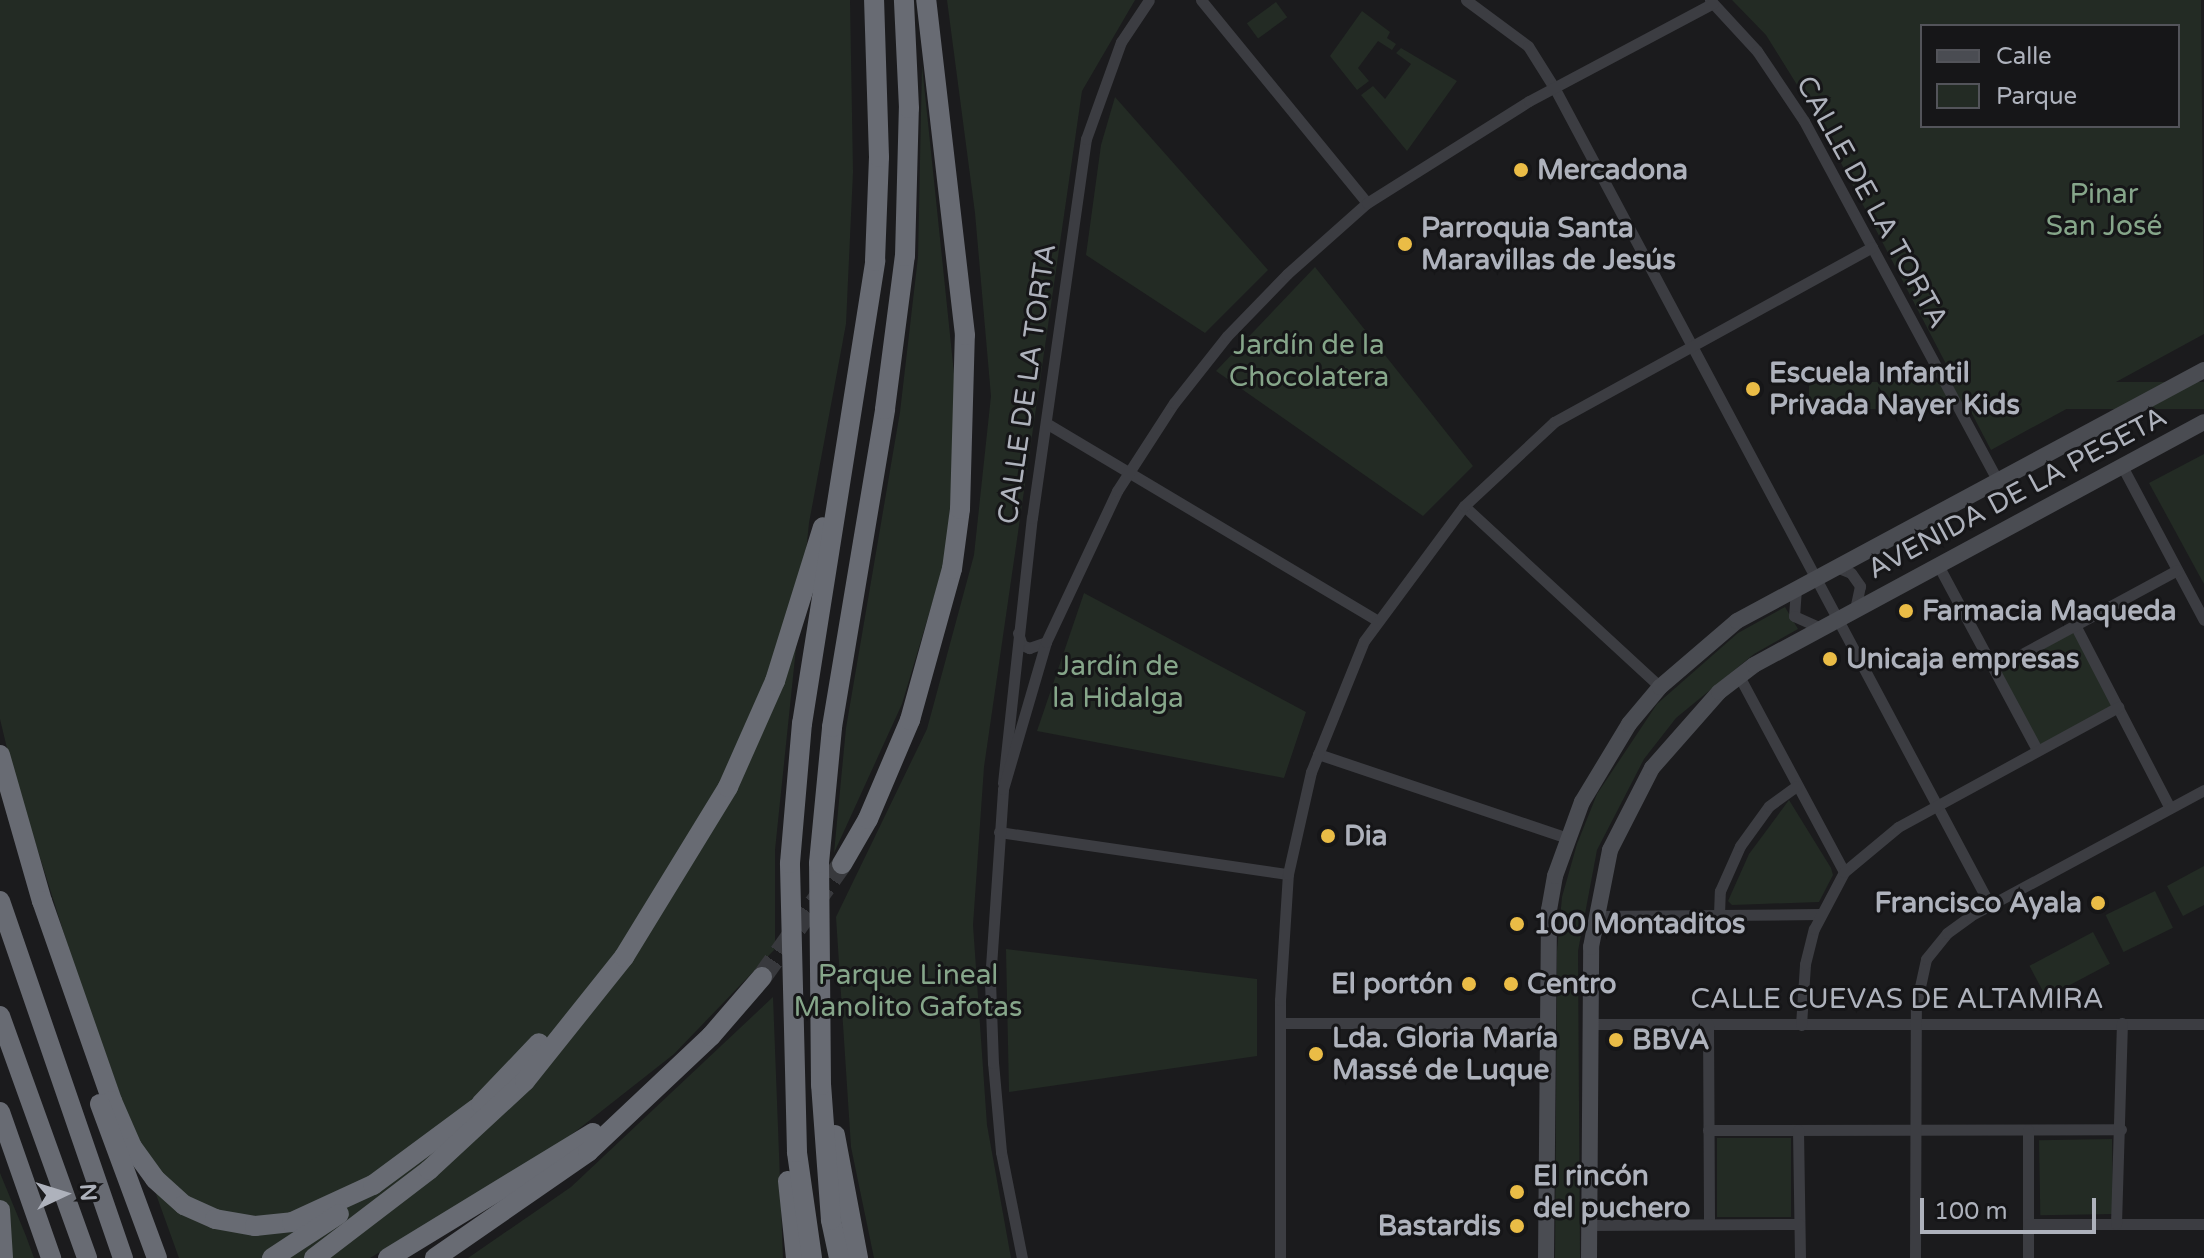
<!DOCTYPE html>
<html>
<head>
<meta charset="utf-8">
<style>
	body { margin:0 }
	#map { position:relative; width:2204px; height:1258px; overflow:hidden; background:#1b1b1d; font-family:"Varela Round",sans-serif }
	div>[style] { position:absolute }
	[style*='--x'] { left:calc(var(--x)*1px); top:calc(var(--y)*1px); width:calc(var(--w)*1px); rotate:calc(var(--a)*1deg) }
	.green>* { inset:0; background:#232b24; transform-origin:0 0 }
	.highway-tunnel>* { height:20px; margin-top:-10px; transform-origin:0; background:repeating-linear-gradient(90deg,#38393d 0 20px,transparent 0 30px) }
	.street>* { height:11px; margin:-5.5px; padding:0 5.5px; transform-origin:5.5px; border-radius:5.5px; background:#3c3d42 }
	.secondary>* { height:16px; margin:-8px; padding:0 8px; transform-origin:8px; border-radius:8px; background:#4a4c52 }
	.highway>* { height:20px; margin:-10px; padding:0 10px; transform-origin:10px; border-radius:10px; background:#686b73 }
	.dots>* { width:22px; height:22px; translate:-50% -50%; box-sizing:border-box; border:4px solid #161618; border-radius:50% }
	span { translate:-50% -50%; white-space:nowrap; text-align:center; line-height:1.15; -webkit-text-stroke:6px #161618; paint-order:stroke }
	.poi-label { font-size:28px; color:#aeb2bc; font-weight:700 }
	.left { translate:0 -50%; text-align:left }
	.right { translate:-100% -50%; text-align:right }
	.park-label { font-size:28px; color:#86a68a }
	.street-label { font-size:28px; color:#aeb2bc }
	.legend { position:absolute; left:1920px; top:24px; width:260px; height:104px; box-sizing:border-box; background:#161618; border:2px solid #53545a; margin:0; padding:10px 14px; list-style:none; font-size:24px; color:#aeb2bc }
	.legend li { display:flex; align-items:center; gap:16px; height:40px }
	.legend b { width:40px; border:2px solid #53545a }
	.north { position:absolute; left:24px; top:1154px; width:80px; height:80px; -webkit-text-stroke:6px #161618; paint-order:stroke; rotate:86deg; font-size:22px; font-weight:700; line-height:32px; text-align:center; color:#aeb2bc }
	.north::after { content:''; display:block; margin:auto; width:28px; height:36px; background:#aeb2bc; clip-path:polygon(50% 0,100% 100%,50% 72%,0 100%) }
	.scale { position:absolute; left:1920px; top:1198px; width:176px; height:36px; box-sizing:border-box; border:4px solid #aeb2bc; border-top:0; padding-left:10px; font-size:24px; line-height:28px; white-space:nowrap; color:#aeb2bc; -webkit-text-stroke:6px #161618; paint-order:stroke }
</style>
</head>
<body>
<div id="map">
	<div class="green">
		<div style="clip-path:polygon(0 0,850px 0,853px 172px,846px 324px,809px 523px,775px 850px,775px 949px,674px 1054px,566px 1139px,370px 1258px,179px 1258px,76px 972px,11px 765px,0 719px)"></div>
		<div style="clip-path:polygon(947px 0,1135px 0,1082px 91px,984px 767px,973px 925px,987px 1125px,1011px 1258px,874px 1258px,851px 1147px,836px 917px,927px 729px,974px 555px,991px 396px,975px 213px)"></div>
		<div style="clip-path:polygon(evenodd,1732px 0,2201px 0,2204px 334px,1991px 450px,1817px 117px,1766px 35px,1732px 0,2178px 26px,2178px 126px,1922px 126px,1922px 26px,2178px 26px)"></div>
		<div style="left:1276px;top:2px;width:19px;height:36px;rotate:54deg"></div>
		<div style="clip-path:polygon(1362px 11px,1390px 32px,1387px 38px,1396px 44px,1392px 50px,1378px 41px,1358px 68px,1369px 81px,1357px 90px,1330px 56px)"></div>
		<div style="clip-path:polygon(1401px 48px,1457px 81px,1407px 151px,1361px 95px,1373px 86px,1385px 99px,1411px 64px,1396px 53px)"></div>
		<div style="clip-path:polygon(922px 65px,958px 412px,946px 557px,902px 704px,834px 853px,846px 728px,900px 412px,918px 257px)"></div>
		<div style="clip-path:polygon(1115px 97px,1268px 270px,1205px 333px,1086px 255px,1101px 145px)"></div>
		<div style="clip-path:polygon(1315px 267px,1473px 466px,1423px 516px,1216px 371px)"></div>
		<div style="left:2204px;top:382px;width:27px;height:395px;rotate:90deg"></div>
		<div style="clip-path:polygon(2204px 454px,2204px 584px,2149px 483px)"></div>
		<div style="clip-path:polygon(1084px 593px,1306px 712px,1284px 778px,1037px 731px)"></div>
		<div style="clip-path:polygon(1785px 607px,1798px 629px,1754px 654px,1676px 718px,1644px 759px,1597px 850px,1578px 951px,1580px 1258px,1555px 1258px,1557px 951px,1562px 897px,1577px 844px,1597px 794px,1657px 704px,1738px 633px)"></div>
		<div style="left:2075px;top:625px;width:93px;height:92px;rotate:62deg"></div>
		<div style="clip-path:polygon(1789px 800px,1831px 868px,1833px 875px,1819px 902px,1732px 905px,1728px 901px,1749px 854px)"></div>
		<div style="clip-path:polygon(2204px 866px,2204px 905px,2183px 916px,2167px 886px)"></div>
		<div style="left:2155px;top:891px;width:41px;height:55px;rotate:64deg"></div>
		<div style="left:2093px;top:932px;width:36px;height:72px;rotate:62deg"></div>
		<div style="clip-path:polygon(1006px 949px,1257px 979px,1257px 1056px,1009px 1092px)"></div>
		<div style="clip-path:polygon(773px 997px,783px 1258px,468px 1258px,571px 1187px)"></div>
		<div style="left:1717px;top:1138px;width:74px;height:79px"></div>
		<div style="left:2112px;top:1139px;width:75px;height:73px;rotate:89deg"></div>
		<div style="clip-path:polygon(0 1173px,26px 1236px,34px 1258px,0 1258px)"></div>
	</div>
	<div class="highway-tunnel">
		<div style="--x:762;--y:977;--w:138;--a:-54.7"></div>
	</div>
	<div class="street">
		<div style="--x:1201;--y:0;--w:262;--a:50.7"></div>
		<div style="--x:1466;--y:0;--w:77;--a:36.6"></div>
		<div style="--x:1528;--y:46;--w:51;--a:57.9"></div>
		<div style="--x:1555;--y:89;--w:925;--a:61.94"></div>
		<div style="--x:1710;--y:0;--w:69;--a:47.3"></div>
		<div style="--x:1757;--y:51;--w:84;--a:56.1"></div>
		<div style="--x:1804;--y:121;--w:409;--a:61.7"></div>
		<div style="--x:1046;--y:423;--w:385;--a:30.8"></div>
		<div style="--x:2122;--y:466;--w:174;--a:62"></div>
		<div style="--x:1464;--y:506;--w:267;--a:42.7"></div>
		<div style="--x:1938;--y:565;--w:210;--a:61.8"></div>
		<div style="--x:1836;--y:567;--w:16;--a:22"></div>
		<div style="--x:1851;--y:573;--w:16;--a:55"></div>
		<div style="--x:1860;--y:586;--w:25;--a:102"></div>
		<div style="--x:1796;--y:588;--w:28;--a:94"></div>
		<div style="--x:1794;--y:616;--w:30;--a:24"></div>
		<div style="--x:2075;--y:625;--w:206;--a:62.6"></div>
		<div style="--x:1018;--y:633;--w:13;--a:72"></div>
		<div style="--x:1022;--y:645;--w:8;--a:23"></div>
		<div style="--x:1029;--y:648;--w:18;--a:-19"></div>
		<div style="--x:1994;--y:669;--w:208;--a:-28.4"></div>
		<div style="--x:1739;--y:676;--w:222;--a:61.8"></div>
		<div style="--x:1318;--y:754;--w:264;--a:18.6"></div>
		<div style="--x:1003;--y:783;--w:267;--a:-83.8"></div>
		<div style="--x:1032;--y:518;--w:383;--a:-81.9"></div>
		<div style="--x:1086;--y:139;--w:103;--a:-70.2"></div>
		<div style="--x:1121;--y:42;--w:50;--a:-56.3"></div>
		<div style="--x:999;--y:832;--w:292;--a:8.3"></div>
		<div style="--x:1719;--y:915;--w:24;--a:-88"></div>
		<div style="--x:1720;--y:891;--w:49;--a:-66"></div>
		<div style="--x:1740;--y:846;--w:49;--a:-54.1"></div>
		<div style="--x:1769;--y:806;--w:34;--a:-36"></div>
		<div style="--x:1596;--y:916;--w:225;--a:-0.5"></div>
		<div style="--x:1281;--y:1023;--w:265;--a:0"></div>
		<div style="--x:1590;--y:1024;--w:614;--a:0"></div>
		<div style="--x:1708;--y:1024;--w:199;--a:89.7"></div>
		<div style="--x:1801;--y:1025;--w:61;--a:-86.2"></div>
		<div style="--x:1805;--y:964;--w:36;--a:-76"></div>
		<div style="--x:1814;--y:929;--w:64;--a:-62.2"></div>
		<div style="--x:1844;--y:872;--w:70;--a:-39.8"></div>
		<div style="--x:1898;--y:827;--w:251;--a:-28.6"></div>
		<div style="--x:1708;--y:1130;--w:413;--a:-0.1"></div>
		<div style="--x:1798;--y:1130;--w:128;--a:89.1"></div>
		<div style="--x:2028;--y:1130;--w:128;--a:90"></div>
		<div style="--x:2028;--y:1224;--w:176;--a:0"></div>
		<div style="--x:2116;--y:1224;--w:201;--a:-88.3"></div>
		<div style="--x:1588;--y:1225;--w:211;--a:-0.3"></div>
		<div style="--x:1022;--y:1258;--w:108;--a:-101.2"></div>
		<div style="--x:1001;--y:1152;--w:89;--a:-95.1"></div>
		<div style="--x:993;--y:1063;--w:82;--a:-92.1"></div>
		<div style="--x:990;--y:981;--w:192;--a:-86.1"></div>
		<div style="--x:1003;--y:789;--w:153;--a:-73.7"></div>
		<div style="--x:1046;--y:642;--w:167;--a:-64.8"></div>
		<div style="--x:1117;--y:491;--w:105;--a:-57.1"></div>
		<div style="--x:1174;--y:403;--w:85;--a:-51.7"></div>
		<div style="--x:1227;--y:336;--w:86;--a:-45.9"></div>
		<div style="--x:1287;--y:274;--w:107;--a:-41.6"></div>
		<div style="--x:1367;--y:203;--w:191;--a:-32.2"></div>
		<div style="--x:1529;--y:101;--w:208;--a:-28"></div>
		<div style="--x:1280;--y:1258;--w:258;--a:-90"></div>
		<div style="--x:1280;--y:1000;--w:126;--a:-86.4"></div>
		<div style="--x:1288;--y:874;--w:105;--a:-77.3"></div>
		<div style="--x:1311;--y:772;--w:141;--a:-68"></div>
		<div style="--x:1364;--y:641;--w:168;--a:-53.5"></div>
		<div style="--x:1464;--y:506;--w:123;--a:-43"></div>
		<div style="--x:1554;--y:422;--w:363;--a:-28.8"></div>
		<div style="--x:1915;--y:1258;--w:253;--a:-89.8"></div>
		<div style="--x:1916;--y:1005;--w:47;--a:-77.7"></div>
		<div style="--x:1926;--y:959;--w:33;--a:-51"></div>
		<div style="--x:1947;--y:933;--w:29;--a:-36"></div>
		<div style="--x:1970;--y:916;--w:266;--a:-28.3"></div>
	</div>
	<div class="secondary">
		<div style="--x:1546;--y:1258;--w:348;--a:-89.5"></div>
		<div style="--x:1549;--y:910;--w:35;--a:-80"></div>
		<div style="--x:1555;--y:876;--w:79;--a:-70"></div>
		<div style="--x:1582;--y:802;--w:91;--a:-58.9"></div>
		<div style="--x:1629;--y:724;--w:48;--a:-50"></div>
		<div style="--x:1660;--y:687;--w:101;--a:-40.6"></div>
		<div style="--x:1737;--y:621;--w:530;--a:-28.26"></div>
		<div style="--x:1589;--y:1258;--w:311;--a:-89.6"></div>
		<div style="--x:1591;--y:947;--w:99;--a:-78.9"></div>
		<div style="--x:1610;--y:850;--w:92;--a:-62.9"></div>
		<div style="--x:1652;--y:768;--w:101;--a:-48.6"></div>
		<div style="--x:1719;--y:692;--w:44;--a:-37.6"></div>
		<div style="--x:1754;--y:665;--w:511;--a:-28.37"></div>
	</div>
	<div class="highway">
		<div style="--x:0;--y:755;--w:152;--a:74"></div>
		<div style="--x:42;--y:901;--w:212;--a:70.7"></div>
		<div style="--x:112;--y:1101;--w:50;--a:66.5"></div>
		<div style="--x:132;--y:1147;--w:39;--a:54"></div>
		<div style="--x:155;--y:1179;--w:39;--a:42"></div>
		<div style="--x:184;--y:1205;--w:34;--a:24"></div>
		<div style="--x:215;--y:1219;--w:41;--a:9.9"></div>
		<div style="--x:255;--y:1226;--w:37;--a:-6"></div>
		<div style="--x:292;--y:1222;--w:89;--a:-24.6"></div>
		<div style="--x:373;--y:1185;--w:129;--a:-36.5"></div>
		<div style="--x:842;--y:864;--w:52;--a:-60"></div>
		<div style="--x:868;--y:819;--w:108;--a:-67"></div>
		<div style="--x:910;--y:720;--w:157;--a:-74.5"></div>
		<div style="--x:952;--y:569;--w:61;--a:-82.4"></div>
		<div style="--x:960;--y:509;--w:174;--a:-88.4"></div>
		<div style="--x:965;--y:335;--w:337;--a:-96.6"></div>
		<div style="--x:0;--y:901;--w:378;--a:71"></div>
		<div style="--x:0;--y:1016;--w:257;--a:70.2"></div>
		<div style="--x:100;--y:1104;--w:164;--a:69.7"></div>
		<div style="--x:481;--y:1104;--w:84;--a:-46.4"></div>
		<div style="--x:0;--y:1112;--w:155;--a:70.7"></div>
		<div style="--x:835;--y:1135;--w:125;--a:79.4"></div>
		<div style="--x:788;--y:1181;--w:77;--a:84.1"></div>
		<div style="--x:0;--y:1210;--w:48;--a:86.4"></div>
		<div style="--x:272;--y:1258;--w:80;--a:-33.3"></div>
		<div style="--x:314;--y:1258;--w:145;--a:-37.4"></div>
		<div style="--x:429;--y:1170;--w:131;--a:-42.8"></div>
		<div style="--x:525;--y:1081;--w:159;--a:-51.4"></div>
		<div style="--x:624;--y:957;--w:199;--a:-58.5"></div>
		<div style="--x:728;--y:787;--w:116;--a:-66.1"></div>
		<div style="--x:775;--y:681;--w:161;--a:-72.7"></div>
		<div style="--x:388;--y:1258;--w:240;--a:-31.4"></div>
		<div style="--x:435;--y:1258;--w:186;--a:-34.7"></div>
		<div style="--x:588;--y:1152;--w:169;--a:-43.3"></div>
		<div style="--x:711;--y:1036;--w:78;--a:-49.2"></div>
		<div style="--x:812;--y:1258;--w:107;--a:-98.1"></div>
		<div style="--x:797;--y:1152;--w:289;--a:-91.4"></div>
		<div style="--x:790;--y:863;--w:140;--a:-85.1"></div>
		<div style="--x:802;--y:724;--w:469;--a:-81"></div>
		<div style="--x:875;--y:261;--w:104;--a:-87.8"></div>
		<div style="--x:879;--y:157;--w:157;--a:-91.8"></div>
		<div style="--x:839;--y:1258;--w:39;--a:-102"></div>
		<div style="--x:831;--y:1220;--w:135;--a:-94.2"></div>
		<div style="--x:821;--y:1085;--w:222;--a:-90.5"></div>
		<div style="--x:819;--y:863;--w:137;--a:-84.5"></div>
		<div style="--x:832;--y:727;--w:322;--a:-80.5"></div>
		<div style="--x:885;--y:409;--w:154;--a:-82.6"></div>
		<div style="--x:905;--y:256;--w:148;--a:-88.5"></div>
		<div style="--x:909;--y:108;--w:108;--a:-92.7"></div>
	</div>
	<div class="dots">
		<div style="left:1521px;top:170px;background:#eabc46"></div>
		<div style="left:1405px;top:244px;background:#eabc46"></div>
		<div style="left:1753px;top:389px;background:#eabc46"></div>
		<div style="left:1906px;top:611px;background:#eabc46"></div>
		<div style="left:1830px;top:659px;background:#eabc46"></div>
		<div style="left:1328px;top:836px;background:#eabc46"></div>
		<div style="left:2098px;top:903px;background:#eabc46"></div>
		<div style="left:1517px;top:924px;background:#eabc46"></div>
		<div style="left:1469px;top:984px;background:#eabc46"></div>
		<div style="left:1511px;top:984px;background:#eabc46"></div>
		<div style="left:1616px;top:1040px;background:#eabc46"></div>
		<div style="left:1316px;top:1054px;background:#eabc46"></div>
		<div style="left:1517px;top:1192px;background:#eabc46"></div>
		<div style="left:1517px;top:1226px;background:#eabc46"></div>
	</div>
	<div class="poi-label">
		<span class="left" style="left:1537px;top:170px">Mercadona</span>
		<span class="left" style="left:1421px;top:244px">Parroquia Santa<br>Maravillas de Jesús</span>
		<span class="left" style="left:1769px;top:389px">Escuela Infantil<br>Privada Nayer Kids</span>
		<span class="left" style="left:1922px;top:611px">Farmacia Maqueda</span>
		<span class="left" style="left:1846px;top:659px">Unicaja empresas</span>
		<span class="left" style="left:1344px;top:836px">Dia</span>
		<span class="right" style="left:2082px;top:903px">Francisco Ayala</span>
		<span class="left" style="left:1533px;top:924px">100 Montaditos</span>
		<span class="right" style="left:1453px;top:984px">El portón</span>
		<span class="left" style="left:1527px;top:984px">Centro</span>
		<span class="left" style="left:1332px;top:1054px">Lda. Gloria María<br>Massé de Luque</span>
		<span class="left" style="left:1632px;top:1040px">BBVA</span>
		<span class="left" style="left:1533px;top:1192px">El rincón<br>del puchero</span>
		<span class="right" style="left:1501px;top:1226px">Bastardis</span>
	</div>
	<div class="park-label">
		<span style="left:2104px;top:210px">Pinar<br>San José</span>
		<span style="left:1309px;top:361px">Jardín de la<br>Chocolatera</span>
		<span style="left:1118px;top:682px">Jardín de<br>la Hidalga</span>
		<span style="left:908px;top:991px">Parque Lineal<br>Manolito Gafotas</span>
	</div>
	<div class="street-label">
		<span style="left:1872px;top:202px;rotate:61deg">CALLE DE LA TORTA</span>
		<span style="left:1027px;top:384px;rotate:-82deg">CALLE DE LA TORTA</span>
		<span style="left:2017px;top:493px;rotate:-28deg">AVENIDA DE LA PESETA</span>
		<span style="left:1897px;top:999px">CALLE CUEVAS DE ALTAMIRA</span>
	</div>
	<ul class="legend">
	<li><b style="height:10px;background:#4a4c52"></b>Calle</li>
	<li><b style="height:22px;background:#232b24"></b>Parque</li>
	</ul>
	<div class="north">N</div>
	<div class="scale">100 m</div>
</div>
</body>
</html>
